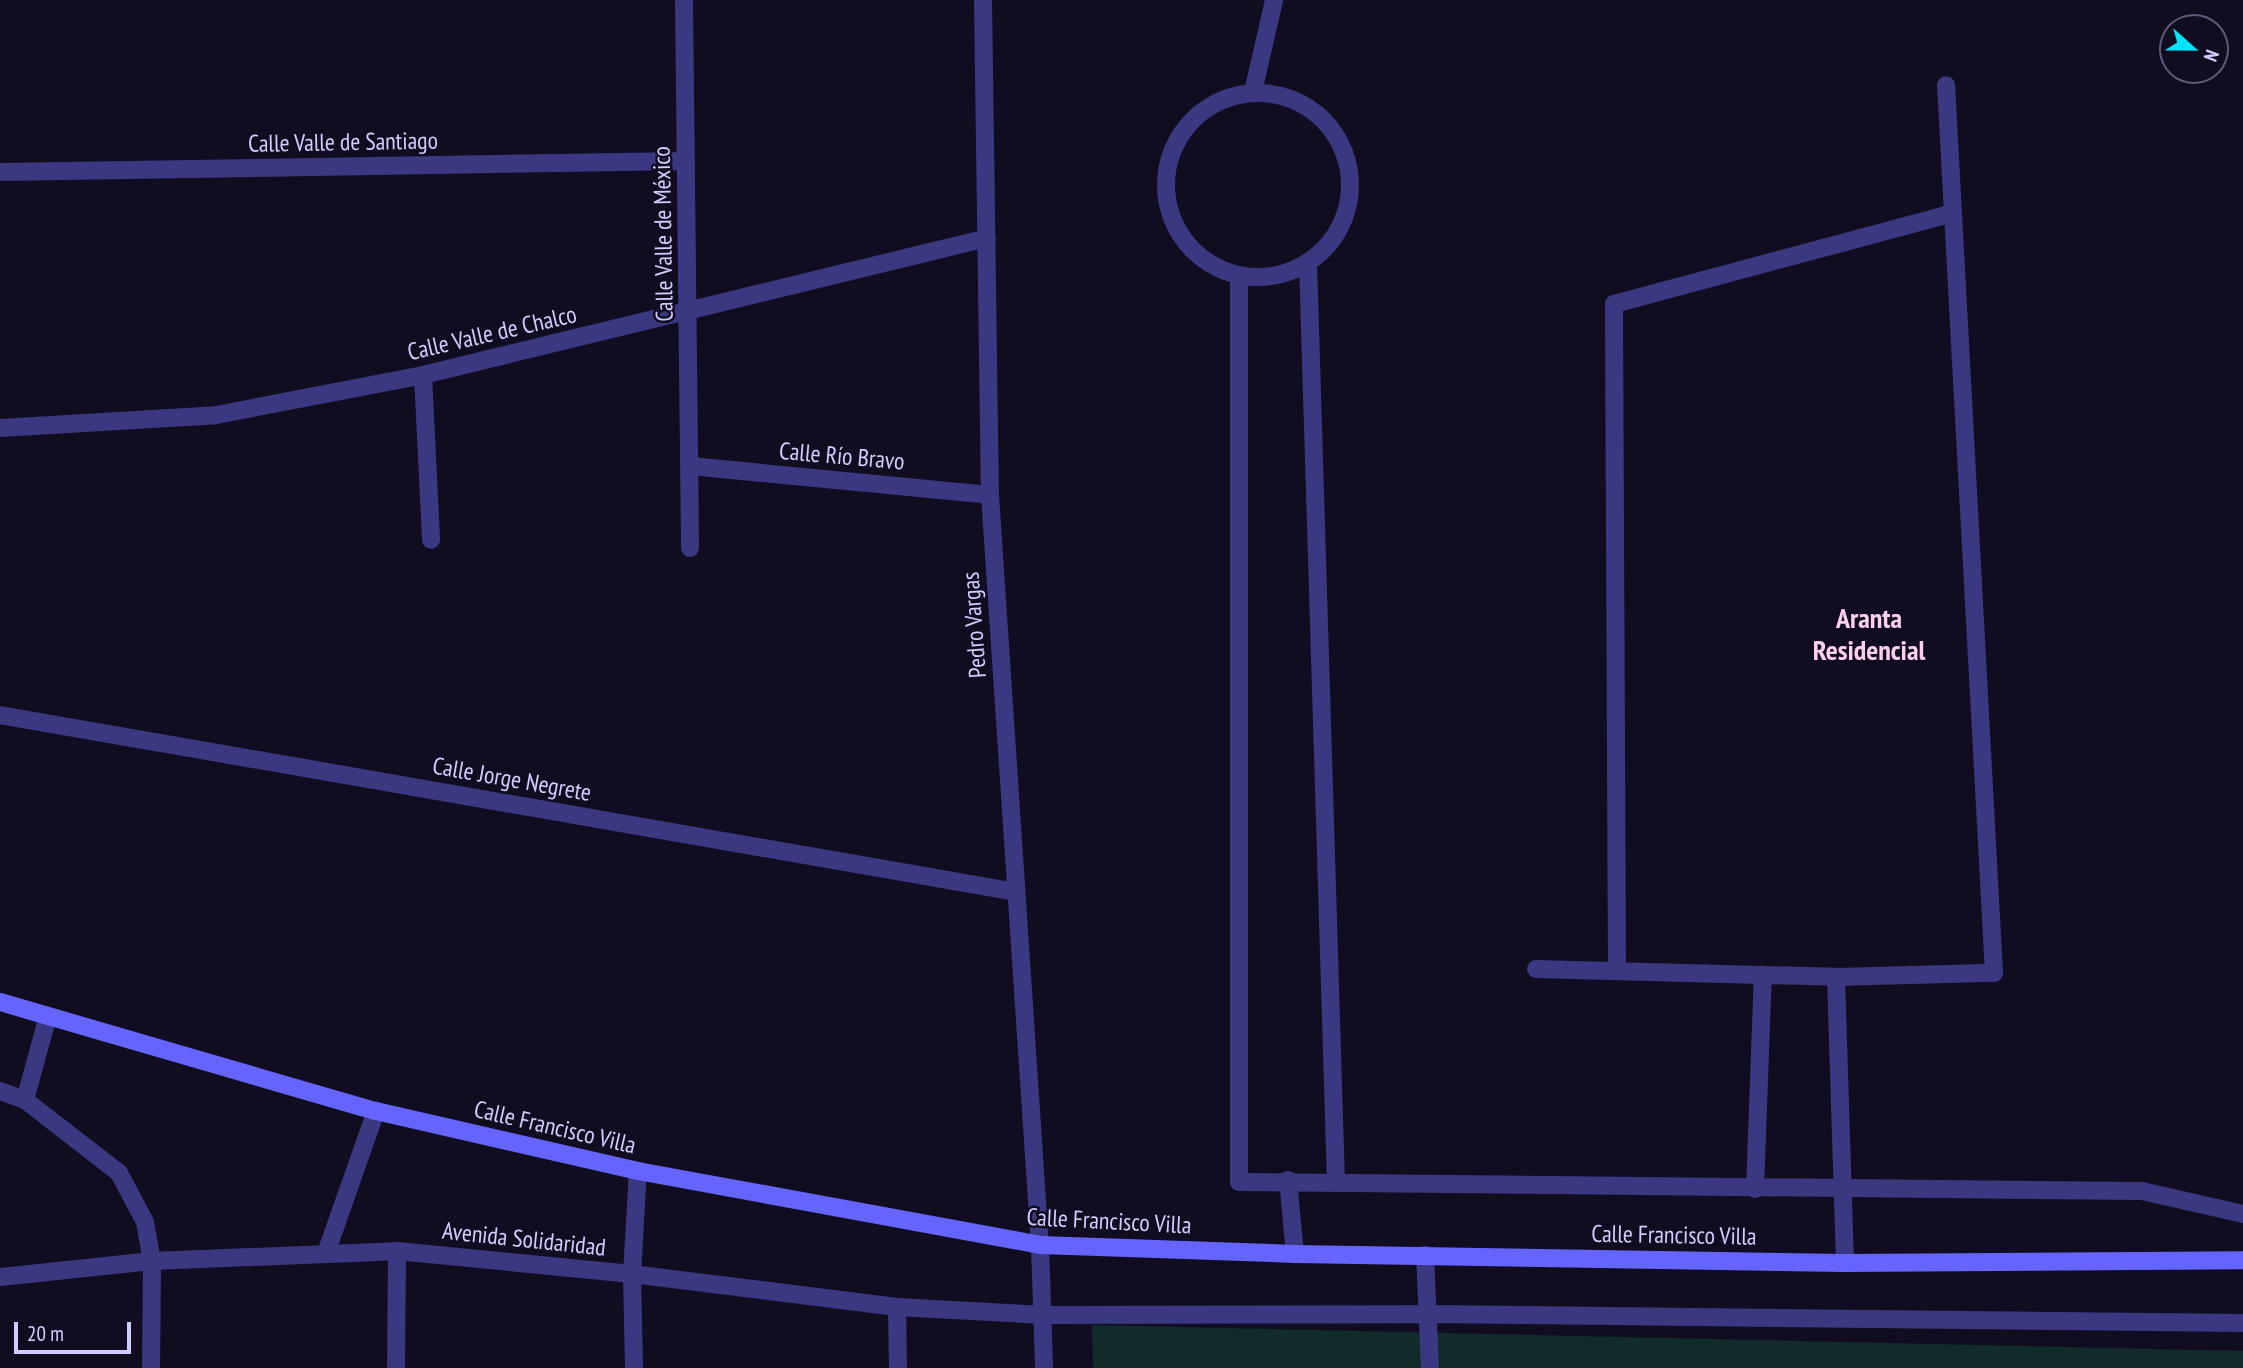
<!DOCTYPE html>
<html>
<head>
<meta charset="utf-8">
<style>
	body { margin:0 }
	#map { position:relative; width:2243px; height:1368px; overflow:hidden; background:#100d21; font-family:"PT Sans Narrow",sans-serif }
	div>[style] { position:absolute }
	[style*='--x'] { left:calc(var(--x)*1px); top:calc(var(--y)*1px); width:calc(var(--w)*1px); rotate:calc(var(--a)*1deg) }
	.green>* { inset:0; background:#102b2a }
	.lane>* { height:18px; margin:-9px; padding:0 9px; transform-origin:9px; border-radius:9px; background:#3a3880 }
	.street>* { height:18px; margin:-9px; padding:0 9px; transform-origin:9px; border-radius:9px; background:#3a3880 }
	.street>.ring { margin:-9px; padding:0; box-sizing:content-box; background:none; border:18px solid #3a3880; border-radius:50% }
	.secondary>* { height:18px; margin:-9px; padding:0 9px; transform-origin:9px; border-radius:9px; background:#6664ff }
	span { translate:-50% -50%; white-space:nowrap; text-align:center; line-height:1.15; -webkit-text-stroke:5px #100d21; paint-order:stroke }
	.street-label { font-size:24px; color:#d2cdff }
	.quarter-label { font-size:28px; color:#ffcfee; font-weight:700 }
	.north { position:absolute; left:2159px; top:14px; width:70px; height:70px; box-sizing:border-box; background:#100d21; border:2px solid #5e5a7a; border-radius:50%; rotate:111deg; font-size:19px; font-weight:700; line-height:28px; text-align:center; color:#d2cdff }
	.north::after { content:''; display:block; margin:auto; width:24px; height:32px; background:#00e2f8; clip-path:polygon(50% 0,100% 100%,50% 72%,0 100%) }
	.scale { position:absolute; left:14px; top:1322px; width:117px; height:32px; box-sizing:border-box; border:4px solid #d2cdff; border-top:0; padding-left:9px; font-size:21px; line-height:24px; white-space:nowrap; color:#d2cdff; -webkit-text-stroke:5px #100d21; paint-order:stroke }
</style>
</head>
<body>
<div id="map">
	<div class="green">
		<div style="clip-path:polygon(1092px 1325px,2243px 1351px,2243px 1368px,1093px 1368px)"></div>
	</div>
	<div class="lane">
		<div style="--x:1425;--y:1255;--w:113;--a:87.5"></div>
	</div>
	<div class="street">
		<div style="--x:684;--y:0;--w:548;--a:89.37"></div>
		<div style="--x:983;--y:0;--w:495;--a:89.2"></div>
		<div style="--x:990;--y:495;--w:752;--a:86.19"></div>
		<div style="--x:1040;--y:1245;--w:123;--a:88.1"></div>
		<div style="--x:1253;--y:92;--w:94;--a:-77.1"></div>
		<div class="ring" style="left:1166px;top:93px;width:166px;height:166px"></div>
		<div style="--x:0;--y:172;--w:686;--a:-0.92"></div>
		<div style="--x:1308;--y:262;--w:921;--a:88.26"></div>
		<div style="--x:1239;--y:275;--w:907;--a:90"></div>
		<div style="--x:1239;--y:1182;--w:903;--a:0.57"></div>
		<div style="--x:2142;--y:1191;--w:104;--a:12.8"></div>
		<div style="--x:423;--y:375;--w:165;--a:87.2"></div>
		<div style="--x:0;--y:428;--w:216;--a:-3.4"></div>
		<div style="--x:216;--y:415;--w:211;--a:-10.9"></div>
		<div style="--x:423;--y:375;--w:580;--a:-13.65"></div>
		<div style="--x:690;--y:466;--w:301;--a:5.5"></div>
		<div style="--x:0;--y:715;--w:1031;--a:9.88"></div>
		<div style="--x:1536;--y:969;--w:300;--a:1.5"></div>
		<div style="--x:1836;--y:977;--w:158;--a:-1.5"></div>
		<div style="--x:1994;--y:973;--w:889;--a:-93.09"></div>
		<div style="--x:1617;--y:971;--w:667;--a:-90.26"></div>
		<div style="--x:1614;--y:304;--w:351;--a:-15"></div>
		<div style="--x:1836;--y:977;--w:286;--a:88.2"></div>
		<div style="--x:0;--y:1091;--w:27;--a:20"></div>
		<div style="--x:25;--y:1100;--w:119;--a:37.8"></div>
		<div style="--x:119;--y:1173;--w:55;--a:62"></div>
		<div style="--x:145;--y:1222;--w:40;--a:80"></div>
		<div style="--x:152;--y:1261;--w:107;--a:90.5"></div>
		<div style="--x:25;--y:1100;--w:87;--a:-74.7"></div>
		<div style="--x:1288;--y:1180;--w:74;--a:84.6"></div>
		<div style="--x:1755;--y:1189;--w:214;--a:-87.9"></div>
		<div style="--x:326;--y:1253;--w:151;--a:-70.6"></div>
		<div style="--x:0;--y:1277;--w:153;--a:-6"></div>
		<div style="--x:152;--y:1261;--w:245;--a:-2.3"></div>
		<div style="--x:397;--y:1251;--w:236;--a:5.6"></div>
		<div style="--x:632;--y:1274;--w:267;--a:7.1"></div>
		<div style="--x:897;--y:1307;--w:146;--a:3.1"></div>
		<div style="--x:1043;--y:1315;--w:382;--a:-0.1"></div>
		<div style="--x:1425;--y:1314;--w:818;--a:0.63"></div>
		<div style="--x:897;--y:1307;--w:61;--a:89.1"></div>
		<div style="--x:396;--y:1368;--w:117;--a:-89.5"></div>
		<div style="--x:634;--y:1368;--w:94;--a:-91.2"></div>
		<div style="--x:632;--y:1274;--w:103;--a:-86.7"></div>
	</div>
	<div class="secondary">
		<div style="--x:0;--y:1002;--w:391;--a:16.2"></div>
		<div style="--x:376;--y:1111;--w:269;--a:12.9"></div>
		<div style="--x:638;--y:1171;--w:409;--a:10.4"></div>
		<div style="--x:1040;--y:1245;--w:255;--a:2"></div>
		<div style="--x:1295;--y:1254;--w:550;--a:0.94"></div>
		<div style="--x:1845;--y:1263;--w:398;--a:-0.4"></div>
	</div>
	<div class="street-label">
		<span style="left:343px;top:142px;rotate:-1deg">Calle Valle de Santiago</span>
		<span style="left:663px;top:234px;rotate:-91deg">Calle Valle de México</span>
		<span style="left:492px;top:333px;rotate:-13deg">Calle Valle de Chalco</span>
		<span style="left:842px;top:456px;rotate:5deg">Calle Río Bravo</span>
		<span style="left:974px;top:625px;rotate:-94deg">Pedro Vargas</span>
		<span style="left:512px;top:779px;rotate:10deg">Calle Jorge Negrete</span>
		<span style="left:555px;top:1127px;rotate:13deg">Calle Francisco Villa</span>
		<span style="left:1109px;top:1221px;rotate:3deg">Calle Francisco Villa</span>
		<span style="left:1674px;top:1235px;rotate:1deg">Calle Francisco Villa</span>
		<span style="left:524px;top:1239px;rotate:6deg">Avenida Solidaridad</span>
	</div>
	<div class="quarter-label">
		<span style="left:1869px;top:634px">Aranta<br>Residencial</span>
	</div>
	<div class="north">N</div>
	<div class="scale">20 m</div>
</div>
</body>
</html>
